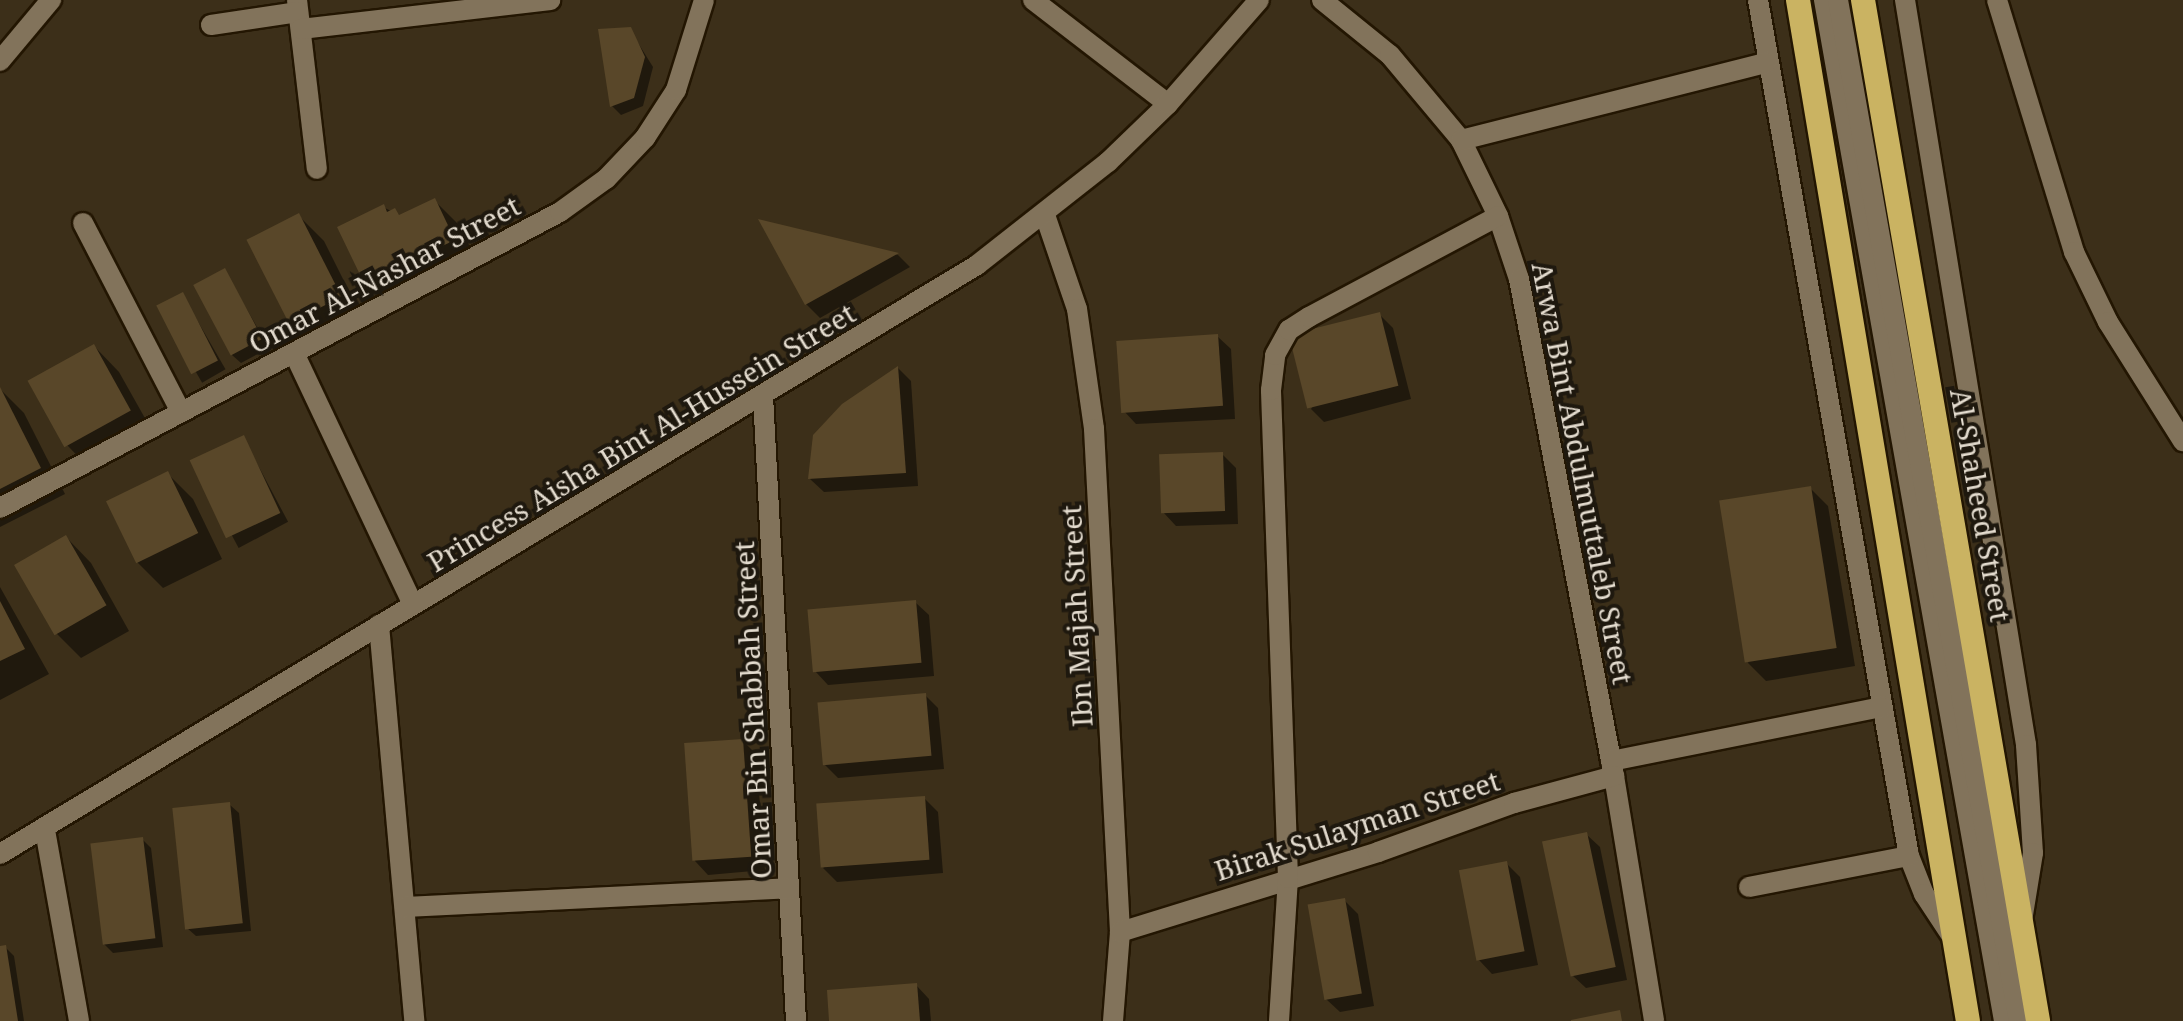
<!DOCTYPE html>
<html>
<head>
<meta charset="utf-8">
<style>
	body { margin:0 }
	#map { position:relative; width:2183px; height:1021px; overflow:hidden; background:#3c2f19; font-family:"Noto Serif",serif }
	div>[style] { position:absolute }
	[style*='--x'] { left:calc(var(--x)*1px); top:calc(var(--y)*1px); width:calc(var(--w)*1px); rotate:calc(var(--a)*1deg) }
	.shadow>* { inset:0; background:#0007; transform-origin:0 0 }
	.building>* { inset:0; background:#594729; transform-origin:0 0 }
	.roads { filter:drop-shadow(2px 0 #231602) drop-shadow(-2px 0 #231602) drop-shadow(0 2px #231602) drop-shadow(0 -2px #231602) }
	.minor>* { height:20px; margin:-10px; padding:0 10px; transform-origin:10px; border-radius:10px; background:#82735b }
	.highway>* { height:24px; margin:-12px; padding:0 12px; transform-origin:12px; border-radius:12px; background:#cab362 }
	span { translate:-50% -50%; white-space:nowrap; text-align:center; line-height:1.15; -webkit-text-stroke:8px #1e180e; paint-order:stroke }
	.street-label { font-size:28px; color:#e4dccf }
</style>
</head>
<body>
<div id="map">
	<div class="shadow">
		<div style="clip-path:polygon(630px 30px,653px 67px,643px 106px,621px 115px,612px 106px,601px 31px)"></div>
		<div style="clip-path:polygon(434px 200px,460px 226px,479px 266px,391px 308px,365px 282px,383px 207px,401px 216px)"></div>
		<div style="clip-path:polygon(299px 216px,324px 241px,365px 323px,315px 348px,290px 323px)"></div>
		<div style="clip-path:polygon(762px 222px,898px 255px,910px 267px,820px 318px,806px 304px)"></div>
		<div style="clip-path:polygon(225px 271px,269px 348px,241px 363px,232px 355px)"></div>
		<div style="left:182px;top:294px;width:87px;height:27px;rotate:60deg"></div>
		<div style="clip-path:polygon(1379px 314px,1393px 328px,1411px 399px,1324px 422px,1311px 409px)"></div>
		<div style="clip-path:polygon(1217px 336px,1231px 349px,1235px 419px,1136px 424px,1123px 410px)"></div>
		<div style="clip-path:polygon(94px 346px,119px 372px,155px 436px,92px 471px,67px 445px)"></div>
		<div style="clip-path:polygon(898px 368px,911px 381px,918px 486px,824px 492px,810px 479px)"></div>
		<div style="clip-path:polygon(0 389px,24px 413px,65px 494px,0 527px)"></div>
		<div style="left:243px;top:437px;width:96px;height:56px;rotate:62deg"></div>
		<div style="clip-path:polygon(1222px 454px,1236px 468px,1238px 524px,1176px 526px,1163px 512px)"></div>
		<div style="clip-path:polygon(168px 474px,193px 499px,222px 559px,163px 588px,137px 562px)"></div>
		<div style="clip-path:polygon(1810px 488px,1828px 506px,1855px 666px,1766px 681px,1748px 663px)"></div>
		<div style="clip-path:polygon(66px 537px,91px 563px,129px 631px,81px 658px,56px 633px,17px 565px)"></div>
		<div style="clip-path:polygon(0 587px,49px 674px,0 700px)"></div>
		<div style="clip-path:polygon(915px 602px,929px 615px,934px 676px,828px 685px,815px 671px)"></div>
		<div style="clip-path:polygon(925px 695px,938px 708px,944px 769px,838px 778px,824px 764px)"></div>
		<div style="clip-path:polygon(743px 741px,756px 754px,765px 870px,708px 875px,695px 861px)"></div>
		<div style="clip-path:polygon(924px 798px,938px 812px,943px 873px,837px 882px,823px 868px)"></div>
		<div style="clip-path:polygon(230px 805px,239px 813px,251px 931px,196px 936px,187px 928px)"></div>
		<div style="clip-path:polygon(1586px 834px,1600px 847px,1627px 980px,1586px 988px,1572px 975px)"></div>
		<div style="clip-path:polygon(142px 839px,151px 848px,163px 947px,113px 953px,104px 944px)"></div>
		<div style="clip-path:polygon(1506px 863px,1520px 877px,1538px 965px,1492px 974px,1479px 960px)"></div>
		<div style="clip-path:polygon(1344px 900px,1358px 914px,1374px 1006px,1340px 1012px,1326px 999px)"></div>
		<div style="clip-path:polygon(5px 947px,14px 956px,24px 1021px,0 1021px,0 948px)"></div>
		<div style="clip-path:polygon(916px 985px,929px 999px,931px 1021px,831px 1021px)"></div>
	</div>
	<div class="building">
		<div style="clip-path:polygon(631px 27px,645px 57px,634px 98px,610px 107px,598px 29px)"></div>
		<div style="clip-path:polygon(435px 198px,455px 240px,364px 283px,337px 227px,384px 204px,387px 212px,395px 208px,399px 215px)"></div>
		<div style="left:299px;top:213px;width:94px;height:59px;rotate:63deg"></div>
		<div style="clip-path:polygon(758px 219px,899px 253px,805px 305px)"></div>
		<div style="left:225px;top:268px;width:80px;height:36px;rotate:62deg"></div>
		<div style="left:183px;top:292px;width:77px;height:30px;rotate:63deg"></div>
		<div style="left:1380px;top:312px;width:76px;height:94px;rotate:76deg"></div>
		<div style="left:1218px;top:334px;width:72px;height:102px;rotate:86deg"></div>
		<div style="left:94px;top:344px;width:76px;height:76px;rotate:61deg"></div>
		<div style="clip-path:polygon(898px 366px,906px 473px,808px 479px,813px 435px,842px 404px)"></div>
		<div style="clip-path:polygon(0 387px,41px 468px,0 489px)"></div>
		<div style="left:244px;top:435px;width:86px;height:60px;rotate:65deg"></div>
		<div style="left:1223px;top:452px;width:59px;height:64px;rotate:88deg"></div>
		<div style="left:168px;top:471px;width:69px;height:69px;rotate:64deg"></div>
		<div style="left:1811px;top:486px;width:164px;height:93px;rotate:81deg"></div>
		<div style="left:66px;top:535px;width:81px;height:60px;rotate:60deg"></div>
		<div style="left:916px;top:600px;width:63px;height:109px;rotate:85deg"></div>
		<div style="clip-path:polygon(0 601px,25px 649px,0 661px)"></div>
		<div style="left:926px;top:693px;width:63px;height:109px;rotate:85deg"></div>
		<div style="left:743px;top:739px;width:118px;height:59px;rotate:86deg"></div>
		<div style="left:925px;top:796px;width:64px;height:109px;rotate:86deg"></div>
		<div style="left:230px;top:802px;width:122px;height:58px;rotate:84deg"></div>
		<div style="left:1587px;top:832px;width:138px;height:46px;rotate:78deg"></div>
		<div style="left:143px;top:837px;width:102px;height:53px;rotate:83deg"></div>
		<div style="left:1507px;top:861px;width:92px;height:49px;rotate:79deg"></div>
		<div style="left:1345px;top:898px;width:97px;height:38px;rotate:80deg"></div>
		<div style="clip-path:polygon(6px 945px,18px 1021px,0 1021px,0 946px)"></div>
		<div style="clip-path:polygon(917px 983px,920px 1021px,829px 1021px,827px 990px)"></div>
		<div style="clip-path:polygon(1620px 1010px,1622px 1021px,1571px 1021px,1571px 1020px)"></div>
	</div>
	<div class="roads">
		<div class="minor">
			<div style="--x:297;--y:0;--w:170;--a:83.3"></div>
			<div style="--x:1033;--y:0;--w:170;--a:37.6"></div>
			<div style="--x:1322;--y:0;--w:87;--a:39"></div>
			<div style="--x:1390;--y:55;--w:111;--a:50.1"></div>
			<div style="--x:1461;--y:140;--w:85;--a:64"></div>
			<div style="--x:1498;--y:216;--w:66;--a:71.6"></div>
			<div style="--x:1519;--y:279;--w:506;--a:79.18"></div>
			<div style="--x:1614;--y:776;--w:248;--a:80.7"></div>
			<div style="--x:1758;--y:0;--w:869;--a:80"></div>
			<div style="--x:1909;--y:856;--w:41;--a:68.5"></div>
			<div style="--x:1924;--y:894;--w:49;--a:56.6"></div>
			<div style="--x:1824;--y:0;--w:1037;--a:80"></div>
			<div style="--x:1838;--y:0;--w:1037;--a:79.95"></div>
			<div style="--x:1905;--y:0;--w:755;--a:80.77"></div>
			<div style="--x:2026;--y:745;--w:108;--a:86.3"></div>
			<div style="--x:2033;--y:853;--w:69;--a:99.2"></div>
			<div style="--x:1997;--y:0;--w:264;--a:73"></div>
			<div style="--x:2074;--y:252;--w:78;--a:64.1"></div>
			<div style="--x:2108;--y:322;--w:141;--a:57.8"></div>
			<div style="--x:211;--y:25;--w:88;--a:-8.5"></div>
			<div style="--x:301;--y:29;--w:251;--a:-6.6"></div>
			<div style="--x:0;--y:61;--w:80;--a:-50.1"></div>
			<div style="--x:1461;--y:140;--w:315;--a:-14.2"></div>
			<div style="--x:1045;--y:215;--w:99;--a:71.2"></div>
			<div style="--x:1077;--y:309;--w:121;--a:81.9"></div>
			<div style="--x:1094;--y:429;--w:504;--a:87.04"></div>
			<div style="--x:1120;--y:932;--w:89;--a:94.5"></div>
			<div style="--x:83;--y:223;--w:213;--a:62.6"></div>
			<div style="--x:295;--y:355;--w:276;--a:64.7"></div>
			<div style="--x:763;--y:396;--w:626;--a:86.98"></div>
			<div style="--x:0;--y:508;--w:633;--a:-27.86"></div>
			<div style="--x:560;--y:212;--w:57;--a:-35.7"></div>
			<div style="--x:606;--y:179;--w:57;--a:-46.4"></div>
			<div style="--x:645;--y:138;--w:57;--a:-57.1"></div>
			<div style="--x:676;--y:90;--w:94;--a:-72.7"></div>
			<div style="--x:379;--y:625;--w:398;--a:84.9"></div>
			<div style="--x:1611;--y:761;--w:276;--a:-11.3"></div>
			<div style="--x:45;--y:830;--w:194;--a:79.9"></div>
			<div style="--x:0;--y:854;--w:1141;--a:-31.08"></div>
			<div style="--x:977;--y:265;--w:167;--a:-38.2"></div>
			<div style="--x:1108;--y:162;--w:83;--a:-44"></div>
			<div style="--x:1168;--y:104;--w:138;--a:-48.8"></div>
			<div style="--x:1749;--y:887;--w:163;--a:-11"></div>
			<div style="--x:405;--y:907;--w:384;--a:-2.8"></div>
			<div style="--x:1120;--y:932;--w:270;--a:-17.2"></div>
			<div style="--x:1378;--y:852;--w:145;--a:-19.8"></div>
			<div style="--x:1514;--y:803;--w:104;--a:-15.1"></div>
			<div style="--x:1279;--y:1021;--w:143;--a:-86.4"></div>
			<div style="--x:1288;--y:878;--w:488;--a:-92"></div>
			<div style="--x:1271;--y:390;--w:35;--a:-83"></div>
			<div style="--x:1275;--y:355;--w:29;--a:-61"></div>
			<div style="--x:1289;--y:330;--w:24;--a:-33"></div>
			<div style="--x:1309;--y:317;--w:214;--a:-28.1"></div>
		</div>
		<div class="highway">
			<div style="--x:1798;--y:0;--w:1035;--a:80.55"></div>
			<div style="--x:1863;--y:0;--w:1036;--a:80.27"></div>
		</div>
	</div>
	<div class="street-label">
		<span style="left:384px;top:274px;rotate:-28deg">Omar Al-Nashar Street</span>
		<span style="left:641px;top:437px;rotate:-31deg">Princess Aisha Bint Al-Hussein Street</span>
		<span style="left:1583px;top:473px;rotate:79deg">Arwa Bint Abdulmuttaleb Street</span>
		<span style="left:1981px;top:505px;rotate:80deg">Al-Shaheed Street</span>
		<span style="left:1076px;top:616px;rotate:-93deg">Ibn Majah Street</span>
		<span style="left:752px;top:710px;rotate:-93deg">Omar Bin Shabbah Street</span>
		<span style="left:1357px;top:825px;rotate:-18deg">Birak Sulayman Street</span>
	</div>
</div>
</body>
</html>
